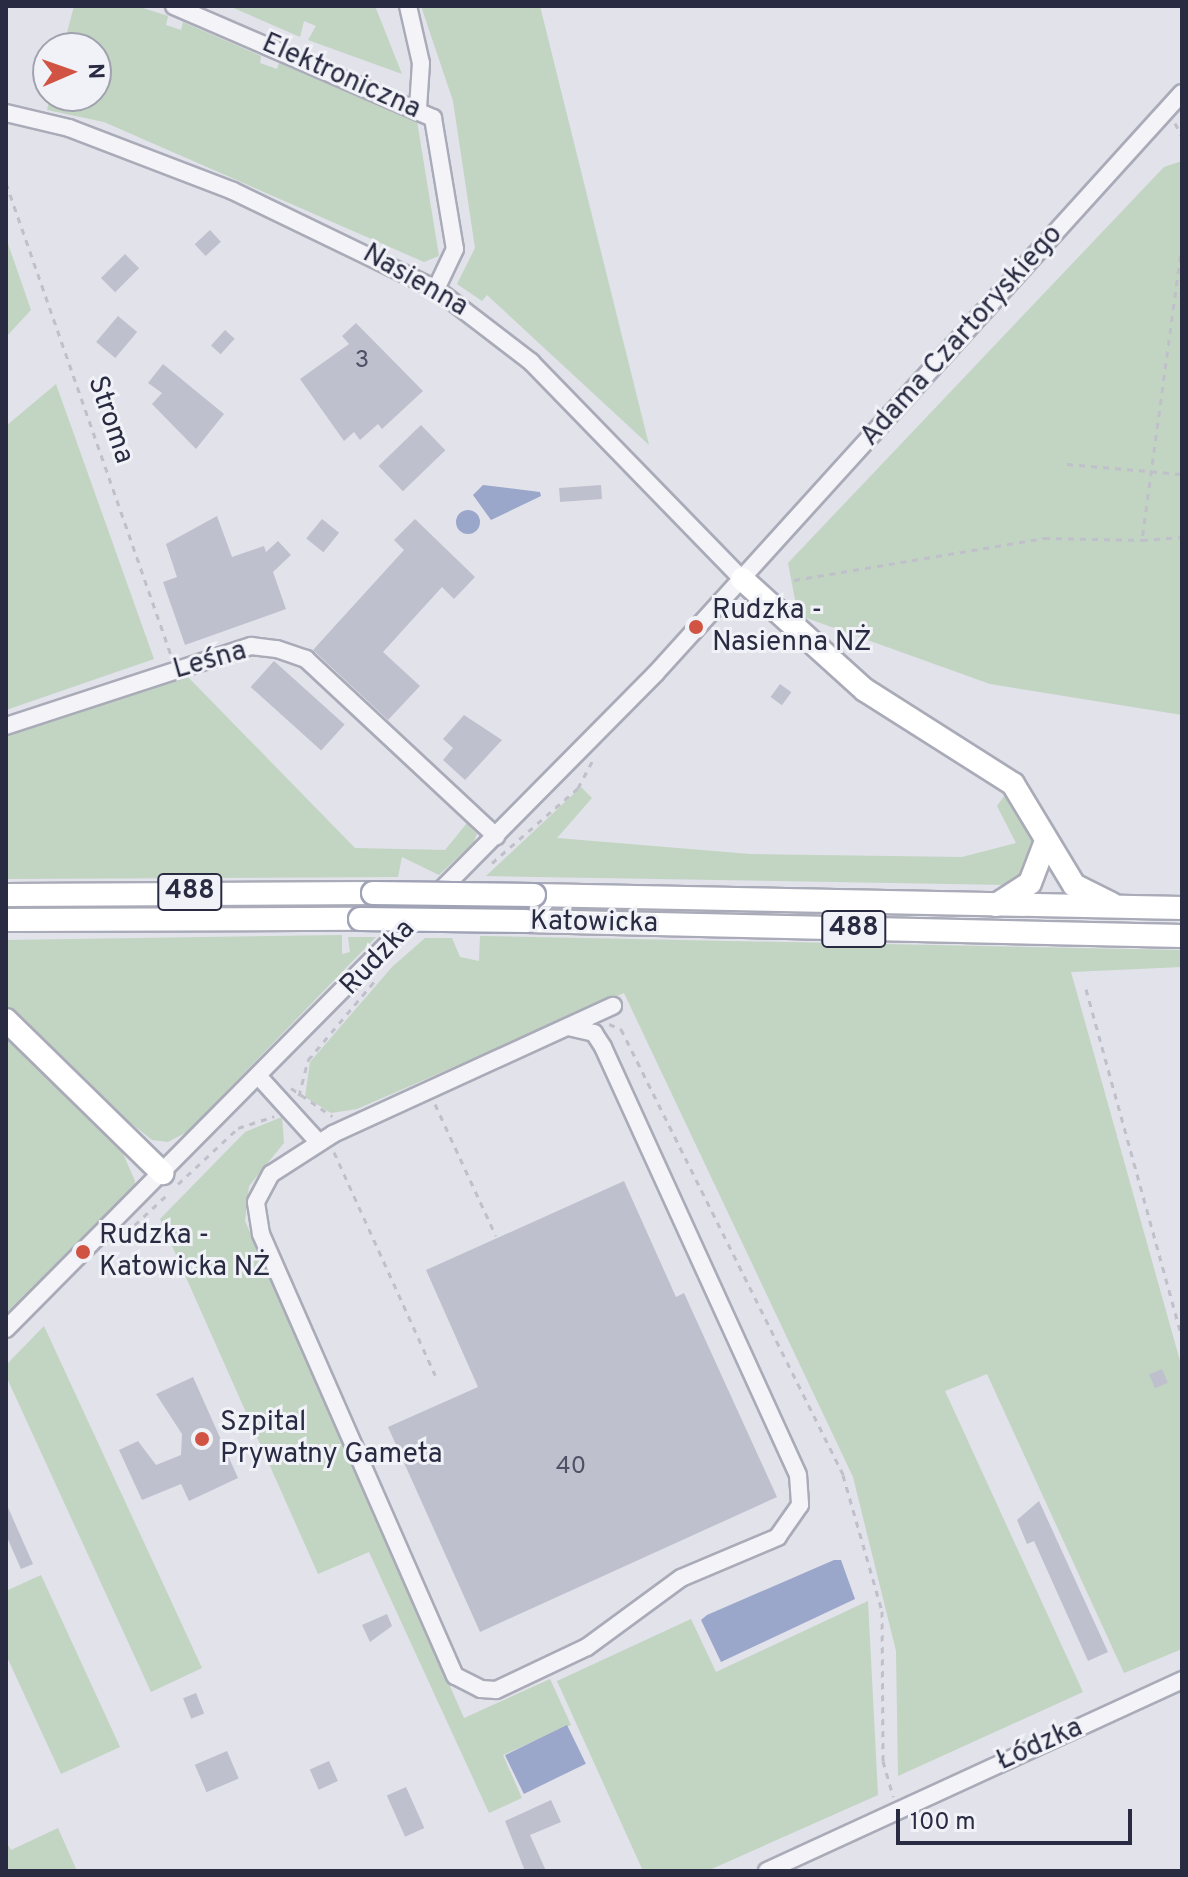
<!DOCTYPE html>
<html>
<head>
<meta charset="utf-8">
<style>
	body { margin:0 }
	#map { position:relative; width:1188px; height:1877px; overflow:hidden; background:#e1e2ea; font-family:Overpass,sans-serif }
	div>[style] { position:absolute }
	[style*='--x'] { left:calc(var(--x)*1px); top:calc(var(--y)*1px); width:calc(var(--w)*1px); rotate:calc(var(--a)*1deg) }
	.green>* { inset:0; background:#c2d4c2 }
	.water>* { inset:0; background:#9ba6cb; transform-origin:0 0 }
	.round { border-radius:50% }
	.building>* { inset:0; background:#bec0cd; transform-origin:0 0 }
	.path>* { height:3px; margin-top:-1.5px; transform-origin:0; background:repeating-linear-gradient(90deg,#bfc0c9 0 6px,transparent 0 12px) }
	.roads { filter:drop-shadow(2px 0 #aaabb8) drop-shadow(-2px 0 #aaabb8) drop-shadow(0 2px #aaabb8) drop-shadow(0 -2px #aaabb8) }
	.minor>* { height:16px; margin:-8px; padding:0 8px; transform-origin:8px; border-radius:8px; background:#f4f4f8 }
	.major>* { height:22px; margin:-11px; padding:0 11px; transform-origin:11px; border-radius:11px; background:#fff }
	.bridges { filter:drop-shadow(2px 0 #a0a3b6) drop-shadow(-2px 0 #a0a3b6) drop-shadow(0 2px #a0a3b6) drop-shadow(0 -2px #a0a3b6) }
	.major-bridge>* { height:22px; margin:-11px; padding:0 11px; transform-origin:11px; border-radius:11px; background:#fff }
	.dots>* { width:22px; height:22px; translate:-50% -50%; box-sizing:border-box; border:4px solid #f1f2f7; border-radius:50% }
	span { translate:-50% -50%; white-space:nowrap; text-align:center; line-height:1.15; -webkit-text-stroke:6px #f1f2f7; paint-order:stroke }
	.number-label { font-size:24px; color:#4e5065 }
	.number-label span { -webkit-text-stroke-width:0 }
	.shield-label span { padding:2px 6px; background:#f1f2f7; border:2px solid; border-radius:6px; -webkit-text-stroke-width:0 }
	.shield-label { font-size:26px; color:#292b42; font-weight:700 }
	.street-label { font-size:28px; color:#292b42 }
	.poi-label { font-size:28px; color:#292b42 }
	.left { translate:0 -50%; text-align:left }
	.frame { position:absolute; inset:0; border:8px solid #292b42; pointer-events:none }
	.north { position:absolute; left:32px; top:32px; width:80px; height:80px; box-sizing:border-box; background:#f1f2f7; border:2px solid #a1a2af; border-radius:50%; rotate:88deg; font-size:22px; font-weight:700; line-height:32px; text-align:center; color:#292b42 }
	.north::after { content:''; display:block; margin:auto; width:28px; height:36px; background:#d15343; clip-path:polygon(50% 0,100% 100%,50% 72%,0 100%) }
	.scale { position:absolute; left:896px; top:1809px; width:236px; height:36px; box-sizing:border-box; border:4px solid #292b42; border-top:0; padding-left:10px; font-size:24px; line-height:28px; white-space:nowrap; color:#292b42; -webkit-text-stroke:6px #f1f2f7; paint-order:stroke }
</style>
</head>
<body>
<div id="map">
	<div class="green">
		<div style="clip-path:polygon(74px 6px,137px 6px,168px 16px,166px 25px,181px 30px,183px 22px,261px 56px,260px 63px,277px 69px,279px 63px,417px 121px,439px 256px,424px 262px,104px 122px,47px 110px,50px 96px,96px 96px,96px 48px,63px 48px)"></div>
		<div style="clip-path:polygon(229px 6px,375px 6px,402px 74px,308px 40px,316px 26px,304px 21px,300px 37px)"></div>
		<div style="clip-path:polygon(421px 6px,540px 6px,649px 445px,487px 295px,482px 301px,457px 284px,475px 248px,453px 101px)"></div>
		<div style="clip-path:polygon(1182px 161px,1182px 715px,990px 684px,798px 615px,788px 563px,1164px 167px)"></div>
		<div style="clip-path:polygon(6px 238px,31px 310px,6px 337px)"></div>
		<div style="clip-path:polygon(56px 384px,154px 659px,6px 710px,6px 426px)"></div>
		<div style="clip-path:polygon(187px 676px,355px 848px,445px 850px,467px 823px,477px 834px,473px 843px,439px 875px,402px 857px,398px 877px,6px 879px,6px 735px)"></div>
		<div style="clip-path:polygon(581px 787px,592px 798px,557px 838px,750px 854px,962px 857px,1016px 843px,997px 806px,1007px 792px,1035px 839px,1027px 875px,1008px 885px,486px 876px)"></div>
		<div style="clip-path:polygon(342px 935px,342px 954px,350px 952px,348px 937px,376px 937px,187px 1132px,168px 1142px,152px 1140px,99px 1098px,6px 1008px,6px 940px)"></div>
		<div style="clip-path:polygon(480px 936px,1182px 950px,1182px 967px,1071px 972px,1182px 1368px,1182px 1649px,1124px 1673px,987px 1374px,945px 1391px,1083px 1692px,898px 1776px,896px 1651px,853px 1477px,624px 993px,357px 1109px,331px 1113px,305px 1097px,310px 1062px,392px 967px,425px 938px,452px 938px,460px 957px,479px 961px)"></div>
		<div style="clip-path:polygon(6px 1033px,118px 1142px,135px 1181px,133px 1192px,6px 1316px)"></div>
		<div style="clip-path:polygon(282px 1117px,284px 1143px,249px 1186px,245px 1221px,464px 1718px,550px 1679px,571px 1725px,503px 1755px,522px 1798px,489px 1813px,369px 1552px,318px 1574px,160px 1219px,245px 1132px)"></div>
		<div style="clip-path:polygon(44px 1326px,202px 1668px,151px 1692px,6px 1376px,6px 1365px)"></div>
		<div style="clip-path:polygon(41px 1575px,120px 1747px,61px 1774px,6px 1655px,6px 1591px)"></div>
		<div style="clip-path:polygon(868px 1601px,878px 1795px,707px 1871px,643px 1871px,557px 1681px,691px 1619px,716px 1672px)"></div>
		<div style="clip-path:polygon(58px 1828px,77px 1871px,6px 1871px,6px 1842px,11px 1850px)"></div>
	</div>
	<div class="water">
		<div style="clip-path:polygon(483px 485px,540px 492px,541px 496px,491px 520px,473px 495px)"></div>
		<div class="round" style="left:456px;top:510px;width:24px;height:24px"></div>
		<div style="clip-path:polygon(834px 1560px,841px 1560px,855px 1599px,721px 1662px,701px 1620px,707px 1615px)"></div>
		<div style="left:567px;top:1725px;width:43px;height:69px;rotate:64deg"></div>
	</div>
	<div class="building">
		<div style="left:210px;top:230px;width:16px;height:21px;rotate:47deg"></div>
		<div style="left:125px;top:254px;width:20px;height:34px;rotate:45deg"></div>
		<div style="left:118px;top:316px;width:25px;height:34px;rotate:40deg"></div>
		<div style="clip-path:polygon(356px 323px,423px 391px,382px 429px,378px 424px,360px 440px,354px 432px,344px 441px,300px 379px,349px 344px,342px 336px)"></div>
		<div style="left:225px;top:330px;width:13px;height:21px;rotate:42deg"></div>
		<div style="clip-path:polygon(163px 364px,224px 414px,196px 449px,152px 404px,162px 393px,148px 383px)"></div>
		<div style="left:421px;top:425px;width:35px;height:59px;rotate:46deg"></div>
		<div style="left:601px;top:485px;width:14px;height:42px;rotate:86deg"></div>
		<div style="clip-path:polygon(217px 516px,232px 557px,264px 546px,266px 552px,278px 541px,291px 555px,273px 572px,286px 609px,185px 645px,163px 582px,177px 577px,166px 544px)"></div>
		<div style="left:322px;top:519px;width:22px;height:25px;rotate:39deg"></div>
		<div style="clip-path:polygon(415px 519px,475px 577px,454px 599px,442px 587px,383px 652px,420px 686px,388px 720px,313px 650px,404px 550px,394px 540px)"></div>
		<div style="left:274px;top:661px;width:95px;height:35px;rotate:42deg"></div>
		<div style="left:780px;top:684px;width:14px;height:16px;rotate:36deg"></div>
		<div style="clip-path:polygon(464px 715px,502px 740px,465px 780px,443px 760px,453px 748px,443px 739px)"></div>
		<div style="clip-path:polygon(624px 1181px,676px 1297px,684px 1293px,777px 1497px,480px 1632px,388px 1427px,478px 1387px,426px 1270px)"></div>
		<div style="left:1162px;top:1369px;width:15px;height:14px;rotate:67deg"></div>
		<div style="clip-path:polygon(193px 1377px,238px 1478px,189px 1501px,181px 1484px,142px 1500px,119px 1450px,138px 1441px,156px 1465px,181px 1455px,182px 1434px,156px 1394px)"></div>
		<div style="clip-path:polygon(1039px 1501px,1108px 1652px,1088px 1661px,1034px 1541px,1027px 1544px,1017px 1520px)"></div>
		<div style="clip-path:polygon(6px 1503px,33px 1564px,21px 1569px,6px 1535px)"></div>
		<div style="clip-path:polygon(387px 1614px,392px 1626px,370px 1642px,362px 1625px)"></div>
		<div style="left:196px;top:1693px;width:22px;height:14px;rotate:68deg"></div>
		<div style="left:227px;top:1751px;width:30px;height:35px;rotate:67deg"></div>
		<div style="left:329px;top:1761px;width:22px;height:21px;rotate:66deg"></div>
		<div style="left:406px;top:1787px;width:45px;height:21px;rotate:66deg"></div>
		<div style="clip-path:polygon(551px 1800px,561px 1822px,530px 1835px,546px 1871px,525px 1871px,505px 1821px)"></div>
	</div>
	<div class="path">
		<div style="--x:1175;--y:123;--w:16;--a:63"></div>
		<div style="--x:6;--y:183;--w:500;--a:70.73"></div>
		<div style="--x:1182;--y:244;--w:299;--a:97.7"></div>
		<div style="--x:1142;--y:540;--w:40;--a:-4.3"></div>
		<div style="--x:1067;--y:464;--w:115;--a:5"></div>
		<div style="--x:794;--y:580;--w:254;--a:-9.5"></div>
		<div style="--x:1044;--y:538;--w:98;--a:1.2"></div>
		<div style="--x:734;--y:611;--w:16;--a:-4"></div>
		<div style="--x:492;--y:863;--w:114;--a:-41.1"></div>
		<div style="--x:578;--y:788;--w:30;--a:-62"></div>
		<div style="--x:1086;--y:989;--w:362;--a:74.6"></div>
		<div style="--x:609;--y:1024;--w:13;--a:23"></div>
		<div style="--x:621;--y:1029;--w:498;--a:63.5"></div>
		<div style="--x:843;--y:1475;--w:141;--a:74"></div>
		<div style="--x:882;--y:1611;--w:150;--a:89.6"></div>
		<div style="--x:883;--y:1761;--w:37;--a:74"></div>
		<div style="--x:291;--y:1088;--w:50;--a:34.3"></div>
		<div style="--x:299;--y:1096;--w:37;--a:-76"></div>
		<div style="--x:308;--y:1060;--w:102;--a:-49.8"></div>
		<div style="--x:435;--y:1104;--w:145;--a:65.2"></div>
		<div style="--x:334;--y:1152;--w:245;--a:65.6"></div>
		<div style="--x:178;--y:1184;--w:82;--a:-43"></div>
		<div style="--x:238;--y:1128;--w:38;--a:-18"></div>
		<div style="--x:126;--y:1233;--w:60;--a:-43"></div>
	</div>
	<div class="roads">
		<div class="minor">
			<div style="--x:174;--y:6;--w:282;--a:23.4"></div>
			<div style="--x:433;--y:118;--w:133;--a:80.5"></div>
			<div style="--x:455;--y:249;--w:44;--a:115.4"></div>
			<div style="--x:408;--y:6;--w:58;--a:77.2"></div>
			<div style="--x:421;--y:63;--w:45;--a:93.8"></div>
			<div style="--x:6;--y:113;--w:65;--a:13.4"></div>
			<div style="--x:69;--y:128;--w:176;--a:21"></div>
			<div style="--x:233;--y:191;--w:225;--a:25.8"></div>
			<div style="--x:436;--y:289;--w:120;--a:37.5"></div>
			<div style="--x:531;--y:362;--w:303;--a:45.8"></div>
			<div style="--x:6;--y:726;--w:258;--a:-18.1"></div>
			<div style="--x:251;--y:646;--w:26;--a:7"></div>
			<div style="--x:277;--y:649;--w:31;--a:19"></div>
			<div style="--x:306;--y:659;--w:260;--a:43"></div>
			<div style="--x:568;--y:1027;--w:27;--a:13"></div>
			<div style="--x:594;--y:1033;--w:17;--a:57"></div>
			<div style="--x:603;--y:1047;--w:470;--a:65.5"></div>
			<div style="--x:798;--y:1475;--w:30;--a:86"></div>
			<div style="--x:800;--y:1505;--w:39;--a:125"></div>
			<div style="--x:778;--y:1537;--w:105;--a:157.1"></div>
			<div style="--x:681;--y:1578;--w:117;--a:143.7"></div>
			<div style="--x:587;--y:1647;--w:101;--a:154.7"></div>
			<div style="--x:496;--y:1690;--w:15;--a:-176"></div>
			<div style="--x:481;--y:1689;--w:29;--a:-153"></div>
			<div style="--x:455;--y:1676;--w:483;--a:-113.7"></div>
			<div style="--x:261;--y:1234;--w:32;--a:-99"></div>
			<div style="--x:256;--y:1202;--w:32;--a:-62"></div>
			<div style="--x:271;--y:1174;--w:74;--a:-32.8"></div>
			<div style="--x:333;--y:1134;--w:308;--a:-24.6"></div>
			<div style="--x:261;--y:1079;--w:86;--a:47.8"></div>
			<div style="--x:6;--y:1329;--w:923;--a:-45.26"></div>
			<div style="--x:656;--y:673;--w:783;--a:-47.8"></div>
			<div style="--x:767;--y:1871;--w:457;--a:-24.7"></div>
		</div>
		<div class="major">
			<div style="--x:742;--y:579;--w:166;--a:42.1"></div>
			<div style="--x:865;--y:690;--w:175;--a:32.4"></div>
			<div style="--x:1013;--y:784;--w:118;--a:58.9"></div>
			<div style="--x:1074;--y:885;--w:42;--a:26.6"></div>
			<div style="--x:6;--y:895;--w:367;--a:-0.3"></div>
			<div style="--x:534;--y:895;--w:648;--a:1.15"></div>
			<div style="--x:996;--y:905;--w:40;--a:-32.9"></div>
			<div style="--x:1030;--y:883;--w:45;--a:-69.1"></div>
			<div style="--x:6;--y:920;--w:354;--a:-0.2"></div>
			<div style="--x:526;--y:921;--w:656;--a:1.31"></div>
			<div style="--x:6;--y:1020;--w:219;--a:44.4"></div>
		</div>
	</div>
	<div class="bridges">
		<div class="major-bridge">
			<div style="--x:373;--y:893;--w:161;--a:0.7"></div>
			<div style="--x:360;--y:919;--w:166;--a:0.7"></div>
		</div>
	</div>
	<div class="dots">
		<div style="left:696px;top:627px;background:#d15343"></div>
		<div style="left:83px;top:1252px;background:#d15343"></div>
		<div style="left:202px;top:1439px;background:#d15343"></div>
	</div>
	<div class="number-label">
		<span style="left:362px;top:362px">3</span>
		<span style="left:571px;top:1468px">40</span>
	</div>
	<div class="shield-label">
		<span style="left:190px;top:892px">488</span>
		<span style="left:854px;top:929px">488</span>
	</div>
	<div class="street-label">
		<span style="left:341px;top:77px;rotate:24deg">Elektroniczna</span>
		<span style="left:415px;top:281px;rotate:30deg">Nasienna</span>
		<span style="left:962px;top:336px;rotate:-48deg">Adama Czartoryskiego</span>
		<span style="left:110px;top:420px;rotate:71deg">Stroma</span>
		<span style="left:210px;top:661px;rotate:-16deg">Leśna</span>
		<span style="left:594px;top:923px;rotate:1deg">Katowicka</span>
		<span style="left:378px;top:958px;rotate:-46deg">Rudzka</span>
		<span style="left:1040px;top:1745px;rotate:-24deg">Łódzka</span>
	</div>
	<div class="poi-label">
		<span class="left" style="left:712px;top:627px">Rudzka -<br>Nasienna NŻ</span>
		<span class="left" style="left:99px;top:1252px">Rudzka -<br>Katowicka NŻ</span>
		<span class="left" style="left:220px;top:1439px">Szpital<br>Prywatny Gameta</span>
	</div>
	<div class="frame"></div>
	<div class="north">N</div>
	<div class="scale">100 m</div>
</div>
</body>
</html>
